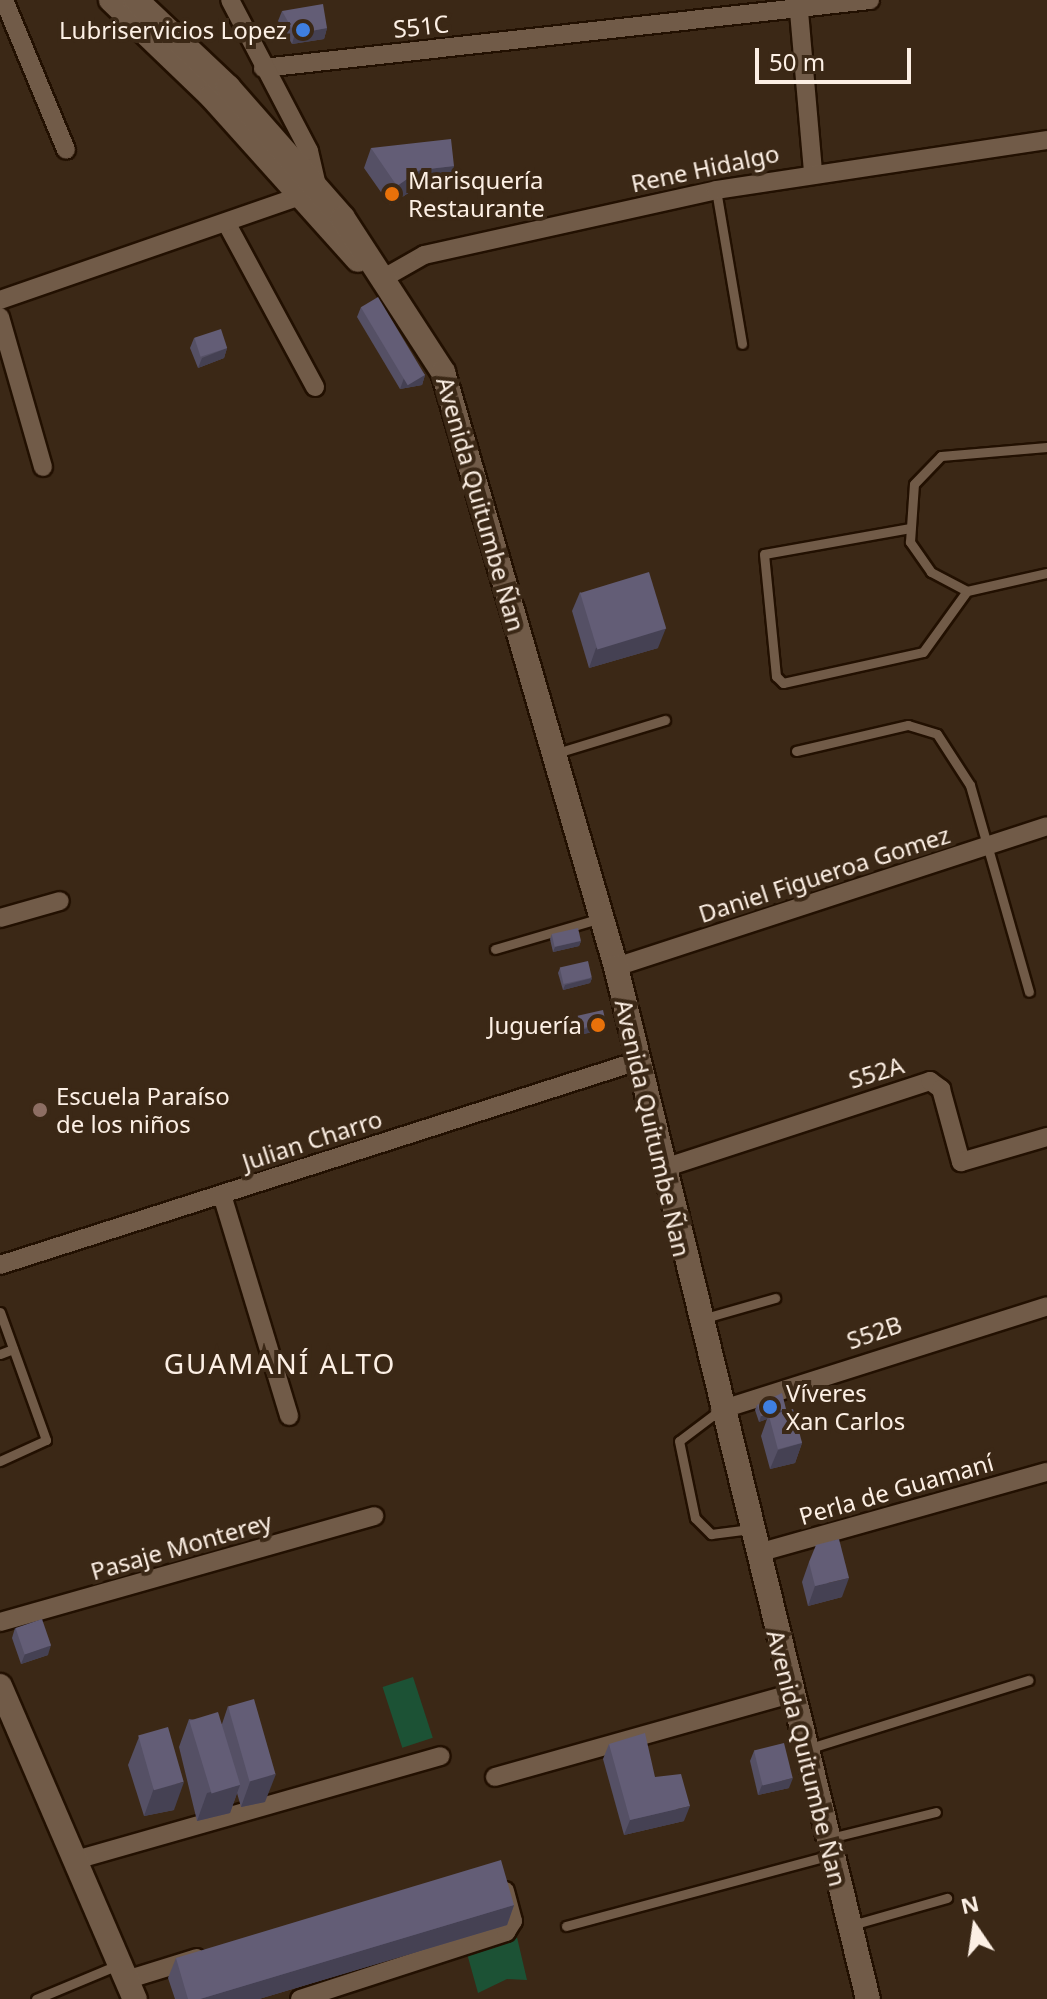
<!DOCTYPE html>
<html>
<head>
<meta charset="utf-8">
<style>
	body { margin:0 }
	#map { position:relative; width:1047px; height:1999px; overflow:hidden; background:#3b2816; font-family:"Noto Sans",sans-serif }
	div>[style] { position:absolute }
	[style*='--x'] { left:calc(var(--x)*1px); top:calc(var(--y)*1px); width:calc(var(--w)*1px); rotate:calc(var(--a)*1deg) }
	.green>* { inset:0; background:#1c5235; transform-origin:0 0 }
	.roads { filter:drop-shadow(2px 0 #221001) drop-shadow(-2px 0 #221001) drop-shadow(0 2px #221001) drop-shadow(0 -2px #221001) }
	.lane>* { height:9px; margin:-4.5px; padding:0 4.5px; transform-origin:4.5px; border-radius:4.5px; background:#715b48 }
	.street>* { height:18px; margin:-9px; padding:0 9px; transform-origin:9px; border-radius:9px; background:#715b48 }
	.secondary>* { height:24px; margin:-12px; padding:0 12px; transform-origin:12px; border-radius:12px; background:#715b48 }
	.wall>* { inset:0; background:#555065 }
	.shaded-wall>* { inset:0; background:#454153 }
	.building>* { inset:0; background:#635d76; transform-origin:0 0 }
	.dots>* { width:22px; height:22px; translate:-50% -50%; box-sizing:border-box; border:4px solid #3b2816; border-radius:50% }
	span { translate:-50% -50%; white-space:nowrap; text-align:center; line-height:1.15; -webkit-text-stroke:8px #3b2816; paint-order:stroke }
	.street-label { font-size:24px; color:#fcefe4 }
	.poi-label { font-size:24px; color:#fcefe4 }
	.right { translate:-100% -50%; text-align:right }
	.left { translate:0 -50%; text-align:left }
	.quarter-label { font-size:28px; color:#fcefe4; letter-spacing:2px }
	.north { position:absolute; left:935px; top:1887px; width:80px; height:80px; -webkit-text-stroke:6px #3b2816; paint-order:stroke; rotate:347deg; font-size:22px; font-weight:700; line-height:32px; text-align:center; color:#fcefe4 }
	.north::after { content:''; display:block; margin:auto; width:28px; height:36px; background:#fcefe4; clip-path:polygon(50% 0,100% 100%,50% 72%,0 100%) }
	.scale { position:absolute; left:755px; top:48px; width:156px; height:36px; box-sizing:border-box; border:4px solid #fcefe4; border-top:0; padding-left:10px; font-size:24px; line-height:28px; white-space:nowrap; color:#fcefe4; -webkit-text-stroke:6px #3b2816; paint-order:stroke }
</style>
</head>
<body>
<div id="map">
	<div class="green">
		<div style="left:413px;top:1677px;width:64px;height:32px;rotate:72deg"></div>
		<div style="clip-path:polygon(516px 1933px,527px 1980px,507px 1979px,478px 1993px,466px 1950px)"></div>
	</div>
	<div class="roads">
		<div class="lane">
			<div style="--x:716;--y:190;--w:156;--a:80.4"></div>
			<div style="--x:910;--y:528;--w:148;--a:169.9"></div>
			<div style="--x:764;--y:554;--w:123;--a:84.4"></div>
			<div style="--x:776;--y:676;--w:10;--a:45"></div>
			<div style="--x:783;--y:683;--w:143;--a:-12.5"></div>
			<div style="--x:923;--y:652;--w:75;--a:-54.2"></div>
			<div style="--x:967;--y:591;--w:82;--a:-12.7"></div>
			<div style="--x:967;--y:591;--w:41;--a:-152.2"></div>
			<div style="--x:931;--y:572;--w:37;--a:-125"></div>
			<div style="--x:910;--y:542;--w:58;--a:-86.1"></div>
			<div style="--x:914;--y:484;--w:39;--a:-46"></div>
			<div style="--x:941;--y:456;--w:106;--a:-4.9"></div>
			<div style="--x:796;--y:751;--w:115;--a:-13.1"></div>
			<div style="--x:908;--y:725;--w:30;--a:17"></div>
			<div style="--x:937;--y:734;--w:61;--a:57.1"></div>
			<div style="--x:970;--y:785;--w:215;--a:74.1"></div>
			<div style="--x:557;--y:753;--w:113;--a:-17"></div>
			<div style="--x:495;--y:949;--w:110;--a:-16.3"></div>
			<div style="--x:0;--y:1312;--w:136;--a:70.2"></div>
			<div style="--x:46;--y:1440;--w:51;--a:155.5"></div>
			<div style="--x:705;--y:1318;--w:73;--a:-15.9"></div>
			<div style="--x:0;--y:1354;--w:14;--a:-21"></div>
			<div style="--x:720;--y:1410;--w:51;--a:142.9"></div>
			<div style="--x:679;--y:1441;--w:79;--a:78.3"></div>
			<div style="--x:695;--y:1518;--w:23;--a:45"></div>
			<div style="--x:711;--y:1534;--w:40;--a:-7.1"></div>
			<div style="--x:807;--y:1749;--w:232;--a:-17.3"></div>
			<div style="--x:830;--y:1838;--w:109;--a:-13.8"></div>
			<div style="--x:852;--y:1925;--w:99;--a:-15.9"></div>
			<div style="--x:566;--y:1926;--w:274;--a:-15"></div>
			<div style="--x:36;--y:1999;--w:91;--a:-22.6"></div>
		</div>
		<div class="street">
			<div style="--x:4;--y:0;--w:162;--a:67.5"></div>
			<div style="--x:798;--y:0;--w:171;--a:85"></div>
			<div style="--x:263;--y:68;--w:611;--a:-6.39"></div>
			<div style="--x:228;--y:226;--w:183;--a:61.6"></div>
			<div style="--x:382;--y:279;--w:48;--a:-29.7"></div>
			<div style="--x:424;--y:255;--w:299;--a:-12.5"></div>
			<div style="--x:716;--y:190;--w:335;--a:-8.6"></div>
			<div style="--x:0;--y:300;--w:336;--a:-19.1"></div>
			<div style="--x:318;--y:190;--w:40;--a:-103"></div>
			<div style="--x:309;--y:151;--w:170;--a:-117.6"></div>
			<div style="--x:0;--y:317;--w:156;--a:74"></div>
			<div style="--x:0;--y:918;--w:62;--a:-15.8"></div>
			<div style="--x:616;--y:967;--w:453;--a:-18.1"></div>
			<div style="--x:664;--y:1168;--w:280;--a:-18.1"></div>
			<div style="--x:930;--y:1081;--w:14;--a:36"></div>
			<div style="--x:941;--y:1089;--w:76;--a:74.7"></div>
			<div style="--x:961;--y:1162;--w:90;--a:-16.2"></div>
			<div style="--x:222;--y:1195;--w:231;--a:73.1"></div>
			<div style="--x:0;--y:1265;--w:670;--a:-17.73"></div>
			<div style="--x:720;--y:1410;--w:343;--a:-17.6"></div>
			<div style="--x:758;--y:1553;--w:300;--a:-15.7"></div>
			<div style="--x:0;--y:1622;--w:389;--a:-15.8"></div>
			<div style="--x:495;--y:1777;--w:306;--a:-15.7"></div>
			<div style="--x:76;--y:1860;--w:379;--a:-15.9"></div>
			<div style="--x:126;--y:1980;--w:74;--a:-17.2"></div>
			<div style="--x:300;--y:1999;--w:217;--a:-18"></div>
			<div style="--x:506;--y:1932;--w:13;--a:-58"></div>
			<div style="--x:513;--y:1921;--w:31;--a:-105"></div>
		</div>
		<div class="secondary">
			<div style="--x:111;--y:0;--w:139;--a:43.8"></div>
			<div style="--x:211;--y:96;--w:220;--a:48.1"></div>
			<div style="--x:136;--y:0;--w:127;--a:43.4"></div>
			<div style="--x:228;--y:87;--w:174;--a:48.7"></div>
			<div style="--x:343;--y:218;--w:184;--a:57"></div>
			<div style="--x:443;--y:372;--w:620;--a:73.79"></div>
			<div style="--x:616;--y:967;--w:1062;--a:76.28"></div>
			<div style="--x:0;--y:1686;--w:341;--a:66.7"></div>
		</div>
	</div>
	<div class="wall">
		<div style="clip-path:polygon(282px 11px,327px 28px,324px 39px,292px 44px,278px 21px)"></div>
		<div style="clip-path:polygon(371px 148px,454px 166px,446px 186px,413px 190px,390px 205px,364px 168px)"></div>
		<div style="clip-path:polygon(361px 307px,425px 375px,422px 385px,400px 389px,357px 317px)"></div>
		<div style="clip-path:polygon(194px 338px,227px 348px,224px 358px,198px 368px,190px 348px)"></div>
		<div style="clip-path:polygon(580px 592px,658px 648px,589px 668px,572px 611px)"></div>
		<div style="clip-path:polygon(552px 934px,581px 941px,579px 946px,553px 952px,550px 939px)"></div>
		<div style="clip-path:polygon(560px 968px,592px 978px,590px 983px,563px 990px,558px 973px)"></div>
		<div style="clip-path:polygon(578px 1017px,606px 1023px,604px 1029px,580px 1035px,576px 1022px)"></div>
		<div style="clip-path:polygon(757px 1405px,786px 1409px,786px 1412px,802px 1443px,795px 1463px,770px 1469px,761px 1436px,767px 1419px,759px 1422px,755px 1410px)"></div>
		<div style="clip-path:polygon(809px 1562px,842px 1597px,808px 1606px,802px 1582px)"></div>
		<div style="clip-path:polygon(15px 1628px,48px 1655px,21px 1664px,12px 1638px)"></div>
		<div style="clip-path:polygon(228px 1706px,265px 1802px,241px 1807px,237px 1793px,230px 1813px,197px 1821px,179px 1747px,189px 1719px,222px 1724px)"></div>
		<div style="clip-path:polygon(139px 1737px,174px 1810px,144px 1816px,128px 1765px)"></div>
		<div style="clip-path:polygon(609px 1744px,655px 1777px,684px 1821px,624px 1835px,603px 1759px)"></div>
		<div style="clip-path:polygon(754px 1751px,789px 1788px,758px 1795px,750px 1761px)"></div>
		<div style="clip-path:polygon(514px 1905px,507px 1925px,259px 1999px,175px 1999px,168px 1978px,176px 1958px)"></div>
	</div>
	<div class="shaded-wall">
		<div style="clip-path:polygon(327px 28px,324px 39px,292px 44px,295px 34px)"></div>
		<div style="clip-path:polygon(454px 166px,446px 186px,413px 190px,390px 205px,397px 186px,420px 170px)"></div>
		<div style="clip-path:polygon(227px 348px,224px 358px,198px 368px,202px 358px)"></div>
		<div style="clip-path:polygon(425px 375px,422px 385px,400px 389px,404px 378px)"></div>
		<div style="clip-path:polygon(666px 628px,658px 648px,589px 668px,596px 648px)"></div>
		<div style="clip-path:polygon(581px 941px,579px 946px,553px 952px,555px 947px)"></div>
		<div style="clip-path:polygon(592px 978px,590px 983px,563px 990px,565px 985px)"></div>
		<div style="clip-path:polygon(606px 1023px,604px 1029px,580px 1035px,581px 1030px)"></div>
		<div style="clip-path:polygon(786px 1409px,785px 1414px,769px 1416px,767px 1419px,759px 1422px,761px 1416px)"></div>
		<div style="clip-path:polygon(802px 1443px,795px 1463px,770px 1469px,778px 1450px)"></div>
		<div style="clip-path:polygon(849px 1578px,842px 1597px,808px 1606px,815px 1586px)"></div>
		<div style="clip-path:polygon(51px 1645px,48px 1655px,21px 1664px,25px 1654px)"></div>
		<div style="clip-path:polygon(276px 1774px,265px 1802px,241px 1807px,251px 1779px)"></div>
		<div style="clip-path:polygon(793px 1778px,789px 1788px,758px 1795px,762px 1785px)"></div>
		<div style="clip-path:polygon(184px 1782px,174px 1810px,144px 1816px,154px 1788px)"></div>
		<div style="clip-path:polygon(240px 1785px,230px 1813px,197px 1821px,207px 1793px)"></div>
		<div style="clip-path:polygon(690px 1806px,684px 1821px,624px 1835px,630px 1820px)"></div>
		<div style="clip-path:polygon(514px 1905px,507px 1925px,259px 1999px,200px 1999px)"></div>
	</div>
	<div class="building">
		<div style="clip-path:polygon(323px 4px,327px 28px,295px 34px,282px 11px)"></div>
		<div style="clip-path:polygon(451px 139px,454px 166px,420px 170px,397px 186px,371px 148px)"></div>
		<div style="left:378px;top:297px;width:91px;height:20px;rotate:59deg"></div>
		<div style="left:221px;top:329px;width:20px;height:28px;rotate:72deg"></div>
		<div style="left:649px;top:572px;width:59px;height:72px;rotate:73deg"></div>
		<div style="left:578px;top:928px;width:13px;height:27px;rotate:77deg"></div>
		<div style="left:588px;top:961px;width:17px;height:29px;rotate:77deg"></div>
		<div style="left:603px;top:1010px;width:13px;height:26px;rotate:77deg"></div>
		<div style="clip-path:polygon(782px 1393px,786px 1409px,761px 1416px,757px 1405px)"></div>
		<div style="left:793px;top:1409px;width:35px;height:25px;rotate:75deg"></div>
		<div style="clip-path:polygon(839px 1539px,849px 1578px,815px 1586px,809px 1562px,816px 1545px)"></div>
		<div style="left:42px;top:1619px;width:28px;height:28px;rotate:71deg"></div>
		<div style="left:254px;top:1699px;width:78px;height:27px;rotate:74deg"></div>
		<div style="left:218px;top:1712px;width:76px;height:30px;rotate:73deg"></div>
		<div style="left:168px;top:1727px;width:57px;height:31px;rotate:74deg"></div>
		<div style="clip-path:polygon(645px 1733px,655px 1777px,681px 1774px,690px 1806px,630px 1820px,609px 1744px)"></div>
		<div style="left:784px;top:1743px;width:36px;height:31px;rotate:76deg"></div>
		<div style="clip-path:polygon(501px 1860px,514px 1905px,200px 1999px,188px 1999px,176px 1958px)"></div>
	</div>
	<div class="dots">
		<div style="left:303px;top:30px;background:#3f7fe0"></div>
		<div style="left:392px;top:194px;background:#e8710a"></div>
		<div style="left:598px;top:1025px;background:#e8710a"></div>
		<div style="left:40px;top:1110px;background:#8d6e63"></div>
		<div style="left:770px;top:1407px;background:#3f7fe0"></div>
	</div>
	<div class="street-label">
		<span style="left:421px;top:26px;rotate:-6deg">S51C</span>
		<span style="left:705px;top:168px;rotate:-12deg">Rene Hidalgo</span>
		<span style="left:481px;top:504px;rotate:74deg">Avenida Quitumbe Ñan</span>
		<span style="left:824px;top:874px;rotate:-18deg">Daniel Figueroa Gomez</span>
		<span style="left:876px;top:1072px;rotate:-17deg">S52A</span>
		<span style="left:653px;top:1128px;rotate:77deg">Avenida Quitumbe Ñan</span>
		<span style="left:312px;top:1140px;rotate:-18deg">Julian Charro</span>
		<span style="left:874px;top:1332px;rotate:-19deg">S52B</span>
		<span style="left:896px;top:1489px;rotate:-16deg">Perla de Guamaní</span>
		<span style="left:181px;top:1546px;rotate:-16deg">Pasaje Monterey</span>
		<span style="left:807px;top:1758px;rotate:76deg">Avenida Quitumbe Ñan</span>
	</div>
	<div class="poi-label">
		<span class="right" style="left:287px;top:30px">Lubriservicios Lopez</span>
		<span class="left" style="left:408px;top:194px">Marisquería<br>Restaurante</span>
		<span class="right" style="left:582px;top:1025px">Juguería</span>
		<span class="left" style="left:56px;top:1110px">Escuela Paraíso<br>de los niños</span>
		<span class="left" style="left:786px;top:1407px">Víveres<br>Xan Carlos</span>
	</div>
	<div class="quarter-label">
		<span style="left:280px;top:1363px">GUAMANÍ ALTO</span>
	</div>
	<div class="north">N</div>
	<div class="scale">50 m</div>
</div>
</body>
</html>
